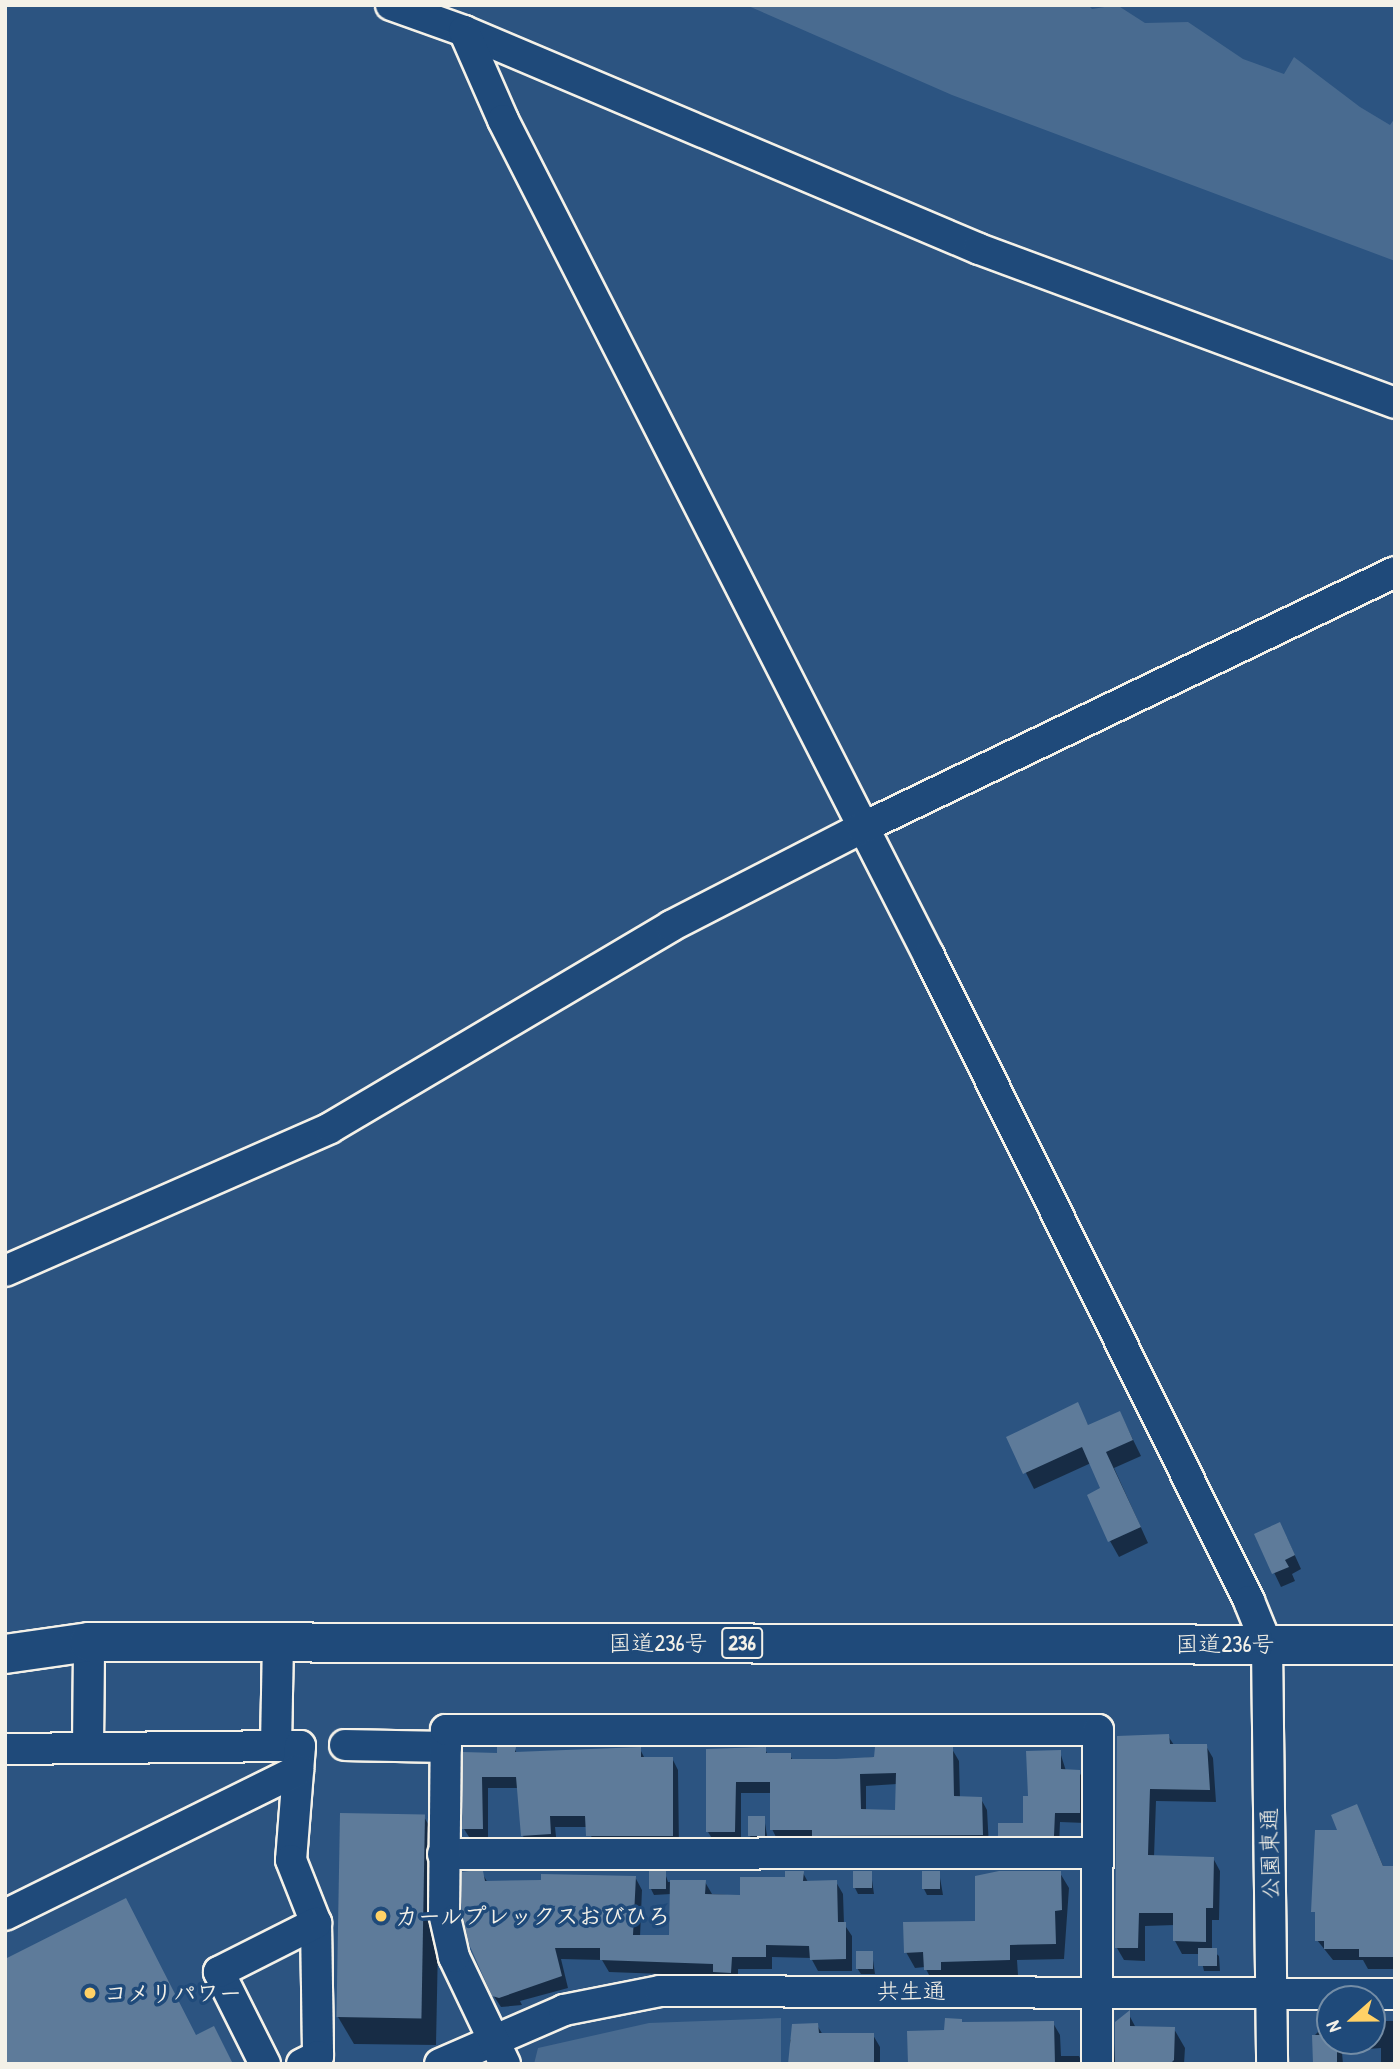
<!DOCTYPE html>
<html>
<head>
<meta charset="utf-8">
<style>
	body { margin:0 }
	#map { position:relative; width:1400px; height:2069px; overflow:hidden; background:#2c5481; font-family:"Patrick Hand","Klee One",sans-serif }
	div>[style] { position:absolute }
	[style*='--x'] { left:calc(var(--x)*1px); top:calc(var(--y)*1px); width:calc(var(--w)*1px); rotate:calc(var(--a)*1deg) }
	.green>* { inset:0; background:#496b90 }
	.shadow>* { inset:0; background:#0007 }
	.building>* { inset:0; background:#5e7b9a; transform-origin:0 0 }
	.roads { filter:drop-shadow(2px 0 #f4f1e8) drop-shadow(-2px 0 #f4f1e8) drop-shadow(0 2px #f4f1e8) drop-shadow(0 -2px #f4f1e8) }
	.minor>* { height:30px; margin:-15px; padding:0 15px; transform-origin:15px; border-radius:15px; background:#1f4a7a }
	.highway>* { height:38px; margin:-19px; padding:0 19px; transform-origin:19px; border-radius:19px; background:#1f4a7a }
	.dots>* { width:19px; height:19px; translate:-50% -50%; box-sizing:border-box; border:4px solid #1f4a7a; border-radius:50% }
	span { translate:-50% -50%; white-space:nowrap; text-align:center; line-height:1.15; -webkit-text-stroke:7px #1f4a7a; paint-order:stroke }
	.shield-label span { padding:2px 5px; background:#1f4a7a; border:2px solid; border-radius:5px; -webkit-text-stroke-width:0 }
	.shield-label { font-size:21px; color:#f4f1e8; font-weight:700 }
	.street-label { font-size:23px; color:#f4f1e8 }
	.poi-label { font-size:23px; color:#f4f1e8; font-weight:700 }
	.left { translate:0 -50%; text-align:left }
	.frame { position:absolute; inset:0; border:7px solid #f4f1e8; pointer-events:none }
	.north { position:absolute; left:1316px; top:1985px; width:70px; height:70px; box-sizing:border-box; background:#1f4a7a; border:2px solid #748da6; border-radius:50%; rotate:249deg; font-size:19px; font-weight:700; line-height:28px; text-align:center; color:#f4f1e8 }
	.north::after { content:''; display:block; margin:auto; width:24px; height:32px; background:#ffd166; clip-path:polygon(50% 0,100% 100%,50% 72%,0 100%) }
</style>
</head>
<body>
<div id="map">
	<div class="green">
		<div style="clip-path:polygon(746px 5px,1088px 5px,1092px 9px,1117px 5px,1145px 23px,1188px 22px,1243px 59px,1284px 74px,1294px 57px,1360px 107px,1390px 125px,1395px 118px,1395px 261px,952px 95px)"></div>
		<div style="clip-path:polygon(781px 2018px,781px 2064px,534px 2064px,538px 2048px,649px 2023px)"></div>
	</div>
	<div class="shadow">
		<div style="clip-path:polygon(1077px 1405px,1089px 1427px,1120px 1413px,1141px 1456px,1114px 1468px,1148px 1543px,1119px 1557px,1110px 1541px,1103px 1489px,1091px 1463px,1034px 1489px,1008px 1437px)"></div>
		<div style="clip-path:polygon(1256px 1535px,1287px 1538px,1301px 1569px,1292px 1574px,1295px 1581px,1281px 1587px)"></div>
		<div style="clip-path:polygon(1168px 1736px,1174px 1745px,1206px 1746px,1213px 1758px,1216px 1802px,1156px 1801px,1154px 1857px,1213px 1858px,1220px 1871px,1219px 1920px,1212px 1920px,1212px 1950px,1219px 1956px,1220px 1971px,1204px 1971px,1200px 1954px,1182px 1954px,1175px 1941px,1175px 1925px,1145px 1926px,1145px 1961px,1124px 1960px,1117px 1948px,1119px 1738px)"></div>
		<div style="clip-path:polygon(515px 1749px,517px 1754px,640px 1749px,645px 1759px,672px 1758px,678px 1770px,679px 1847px,595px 1847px,588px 1827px,555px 1827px,557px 1846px,530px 1848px,523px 1836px,519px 1788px,488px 1788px,488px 1840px,471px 1840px,464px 1829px,465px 1754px,498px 1755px)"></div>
		<div style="clip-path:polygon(evenodd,765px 1749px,768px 1755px,790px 1755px,793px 1761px,836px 1761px,952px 1749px,959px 1761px,960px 1798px,981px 1799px,987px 1810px,989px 1846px,778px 1841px,772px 1829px,772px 1793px,741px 1793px,741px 1843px,715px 1843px,708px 1832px,708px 1751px,765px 1749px,897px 1784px,897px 1811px,866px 1811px,866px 1786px,897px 1784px)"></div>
		<div style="clip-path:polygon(1060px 1752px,1066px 1771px,1079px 1772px,1085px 1782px,1085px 1823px,1060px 1822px,1059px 1845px,1006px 1846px,1000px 1835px,1024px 1825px,1030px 1798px)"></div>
		<div style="clip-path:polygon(1357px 1806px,1384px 1868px,1395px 1868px,1395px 1969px,1368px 1969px,1363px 1960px,1333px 1960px,1317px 1940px,1339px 1831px)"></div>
		<div style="clip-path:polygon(424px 1817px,440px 1844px,436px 2045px,354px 2044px,338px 2017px)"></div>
		<div style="clip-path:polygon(764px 1817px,768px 1842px,753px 1842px,750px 1836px)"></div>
		<div style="clip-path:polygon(939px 1872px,943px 1895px,927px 1895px,924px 1889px)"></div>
		<div style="clip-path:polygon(482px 1873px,488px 1883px,635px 1877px,642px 1890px,640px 1937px,671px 1937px,671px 1894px,654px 1895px,651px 1889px,665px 1873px,668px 1882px,705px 1882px,712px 1894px,742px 1896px,803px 1873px,808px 1882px,836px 1882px,843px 1894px,844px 1924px,852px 1936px,852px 1971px,818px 1971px,811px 1958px,772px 1957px,772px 1969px,738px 1969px,738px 1985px,721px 1984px,717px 1976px,609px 1972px,602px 1960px,561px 1959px,568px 1988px,520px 2001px,522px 2005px,501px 2007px,493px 1995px)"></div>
		<div style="clip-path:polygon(871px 1873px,874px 1894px,858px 1894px,855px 1888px)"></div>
		<div style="clip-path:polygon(1060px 1873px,1069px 1888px,1064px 1959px,1017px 1960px,1018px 1975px,949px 1977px,949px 1985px,934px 1985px,925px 1967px,915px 1968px,906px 1952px,976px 1923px)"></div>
		<div style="clip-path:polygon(872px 1953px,875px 1974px,861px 1974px,857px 1968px)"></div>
		<div style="clip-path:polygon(1128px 2013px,1136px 2028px,1174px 2029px,1185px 2048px,1184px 2064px,1114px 2064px,1116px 2023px)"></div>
		<div style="clip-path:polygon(1372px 2021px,1395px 2021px,1395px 2064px,1381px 2064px,1381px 2048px,1368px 2049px,1364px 2041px,1372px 2041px)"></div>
		<div style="clip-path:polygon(1053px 2023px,1060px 2035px,1061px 2056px,1079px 2056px,1083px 2064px,910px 2064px,946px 2031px,963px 2024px)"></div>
		<div style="clip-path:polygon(817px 2025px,823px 2035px,873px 2035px,880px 2047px,880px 2064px,790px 2064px,790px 2040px)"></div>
		<div style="clip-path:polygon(1318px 2032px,1330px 2032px,1330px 2041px,1341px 2041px,1343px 2064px,1315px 2064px,1314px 2036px)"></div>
	</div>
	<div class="building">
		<div style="clip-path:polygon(1078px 1402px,1088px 1425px,1120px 1411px,1133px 1440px,1106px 1452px,1141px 1527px,1108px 1542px,1087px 1495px,1100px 1488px,1082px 1447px,1023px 1474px,1006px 1437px)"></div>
		<div style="clip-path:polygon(1280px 1522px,1295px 1555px,1285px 1560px,1289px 1567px,1272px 1574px,1254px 1534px)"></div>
		<div style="clip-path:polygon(1169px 1734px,1170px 1744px,1207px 1744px,1210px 1790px,1150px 1789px,1148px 1855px,1214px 1857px,1213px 1908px,1206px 1908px,1206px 1942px,1173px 1941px,1173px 1913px,1139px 1913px,1138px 1948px,1115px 1948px,1117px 1736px)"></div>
		<div style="clip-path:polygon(497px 1747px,516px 1747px,515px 1752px,641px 1747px,641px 1757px,673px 1757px,673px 1836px,586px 1836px,585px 1816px,550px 1816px,551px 1834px,521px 1836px,516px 1777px,482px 1777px,483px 1829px,462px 1829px,463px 1752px,497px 1753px)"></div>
		<div style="clip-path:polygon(evenodd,766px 1747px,766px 1753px,791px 1753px,791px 1759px,836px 1759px,874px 1757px,875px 1747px,953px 1747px,954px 1796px,982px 1797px,983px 1835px,812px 1836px,812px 1830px,770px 1830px,770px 1782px,736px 1782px,735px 1832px,706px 1832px,706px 1749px,766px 1747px,896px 1773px,895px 1810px,861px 1809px,860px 1774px,896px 1773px)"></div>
		<div style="clip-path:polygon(1061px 1750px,1061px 1769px,1080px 1770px,1080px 1813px,1055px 1813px,1054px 1836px,998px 1836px,998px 1823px,1023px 1823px,1023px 1796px,1028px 1796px,1026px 1751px)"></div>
		<div style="clip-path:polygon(1357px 1804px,1383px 1866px,1395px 1866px,1395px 1957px,1359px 1957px,1359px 1949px,1324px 1949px,1324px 1941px,1315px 1941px,1315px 1912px,1311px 1912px,1315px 1830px,1337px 1830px,1331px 1815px)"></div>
		<div style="left:340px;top:1813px;width:85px;height:204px;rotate:1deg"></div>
		<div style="left:748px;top:1816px;width:17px;height:20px"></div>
		<div style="clip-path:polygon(469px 1871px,483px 1871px,485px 1881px,541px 1880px,541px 1874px,636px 1876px,633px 1935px,669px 1935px,670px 1880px,706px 1880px,705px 1894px,740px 1895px,740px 1877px,785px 1877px,785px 1871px,804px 1871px,803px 1881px,837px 1880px,838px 1922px,846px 1922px,846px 1959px,810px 1960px,809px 1946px,766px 1945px,766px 1957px,732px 1957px,731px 1973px,713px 1972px,713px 1964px,600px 1960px,600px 1948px,555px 1948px,562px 1976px,499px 1998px,492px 1996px,468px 1942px,462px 1911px,462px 1872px)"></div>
		<div style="left:649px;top:1871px;width:17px;height:18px"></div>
		<div style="left:853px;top:1871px;width:19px;height:17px"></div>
		<div style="left:922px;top:1871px;width:18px;height:18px"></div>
		<div style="clip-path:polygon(999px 1871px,1061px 1871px,1062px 1910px,1055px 1911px,1056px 1944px,1010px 1945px,1010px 1960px,941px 1962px,941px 1970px,924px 1970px,923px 1952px,904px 1953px,903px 1922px,975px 1921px,975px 1876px)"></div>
		<div style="clip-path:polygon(126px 1898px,196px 2035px,214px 2026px,233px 2064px,5px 2064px,5px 1959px)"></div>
		<div style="left:1198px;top:1948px;width:19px;height:18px"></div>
		<div style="left:856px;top:1951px;width:17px;height:18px"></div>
		<div style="clip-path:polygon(1130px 2010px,1130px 2026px,1175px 2027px,1174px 2060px,1170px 2064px,1115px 2064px,1115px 2022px)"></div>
		<div style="clip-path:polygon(945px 2018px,962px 2019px,962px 2022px,1054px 2021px,1055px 2064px,908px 2064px,907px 2031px,944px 2030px)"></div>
		<div style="clip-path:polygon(818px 2023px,819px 2033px,874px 2033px,874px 2064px,788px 2064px,792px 2024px)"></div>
		<div style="clip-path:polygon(1312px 2035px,1330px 2035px,1330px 2041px,1337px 2041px,1337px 2064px,1313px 2064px)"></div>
	</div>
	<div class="roads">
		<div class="minor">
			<div style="--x:391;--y:5;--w:77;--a:19.6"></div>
			<div style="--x:464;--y:31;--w:559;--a:22.94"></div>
			<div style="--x:979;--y:249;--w:444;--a:20.3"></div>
			<div style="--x:464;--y:31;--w:97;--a:66.3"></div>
			<div style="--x:503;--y:120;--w:938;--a:63"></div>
			<div style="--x:929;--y:956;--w:720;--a:63.61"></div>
			<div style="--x:1249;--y:1601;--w:48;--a:67.8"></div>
			<div style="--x:1267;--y:1645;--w:419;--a:89.3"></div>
			<div style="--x:5;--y:1271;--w:355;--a:-23.7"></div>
			<div style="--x:330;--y:1128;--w:396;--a:-30.6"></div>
			<div style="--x:671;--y:926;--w:215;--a:-27.2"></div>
			<div style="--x:862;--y:828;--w:591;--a:-25.65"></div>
			<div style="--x:345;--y:1745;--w:101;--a:1.1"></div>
			<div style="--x:88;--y:1746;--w:104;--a:-89.4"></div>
			<div style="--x:276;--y:1746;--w:104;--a:-88.9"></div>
			<div style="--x:5;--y:1749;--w:295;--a:-0.6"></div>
			<div style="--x:300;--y:1746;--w:114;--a:94.5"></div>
			<div style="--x:291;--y:1860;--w:68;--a:68.4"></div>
			<div style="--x:316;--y:1923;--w:133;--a:89.1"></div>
			<div style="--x:318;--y:2056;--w:18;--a:153"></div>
			<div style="--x:443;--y:1854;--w:655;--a:-0.09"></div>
			<div style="--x:5;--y:1915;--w:327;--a:-26.3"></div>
			<div style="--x:265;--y:2064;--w:103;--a:-116.6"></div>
			<div style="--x:219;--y:1972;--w:109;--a:-26.8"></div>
			<div style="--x:440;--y:2064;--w:135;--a:-23.5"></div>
			<div style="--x:564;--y:2010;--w:98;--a:-11.2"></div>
			<div style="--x:660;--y:1991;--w:735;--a:0.23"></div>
			<div style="--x:505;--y:2064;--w:119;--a:-115.5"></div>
			<div style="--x:454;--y:1957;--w:45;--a:-102.8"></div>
			<div style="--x:444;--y:1913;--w:183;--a:-89.4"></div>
			<div style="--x:446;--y:1730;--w:652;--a:0"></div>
			<div style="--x:1098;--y:1730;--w:334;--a:90.2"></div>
		</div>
		<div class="highway">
			<div style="--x:5;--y:1654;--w:85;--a:-8.1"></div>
			<div style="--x:89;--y:1642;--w:1306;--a:0.13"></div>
		</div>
	</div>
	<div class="dots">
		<div style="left:381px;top:1916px;background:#ffd166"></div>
		<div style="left:90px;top:1993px;background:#ffd166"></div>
	</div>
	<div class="shield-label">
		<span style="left:742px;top:1643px">236</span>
	</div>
	<div class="street-label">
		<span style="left:658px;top:1643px">国道236号</span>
		<span style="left:1225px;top:1644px">国道236号</span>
		<span style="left:1270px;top:1854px;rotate:-91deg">公園東通</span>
		<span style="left:911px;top:1991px">共生通</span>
	</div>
	<div class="poi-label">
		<span class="left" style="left:395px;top:1916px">カールプレックスおびひろ</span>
		<span class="left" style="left:104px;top:1993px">コメリパワー</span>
	</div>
	<div class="frame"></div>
	<div class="north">N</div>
</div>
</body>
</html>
